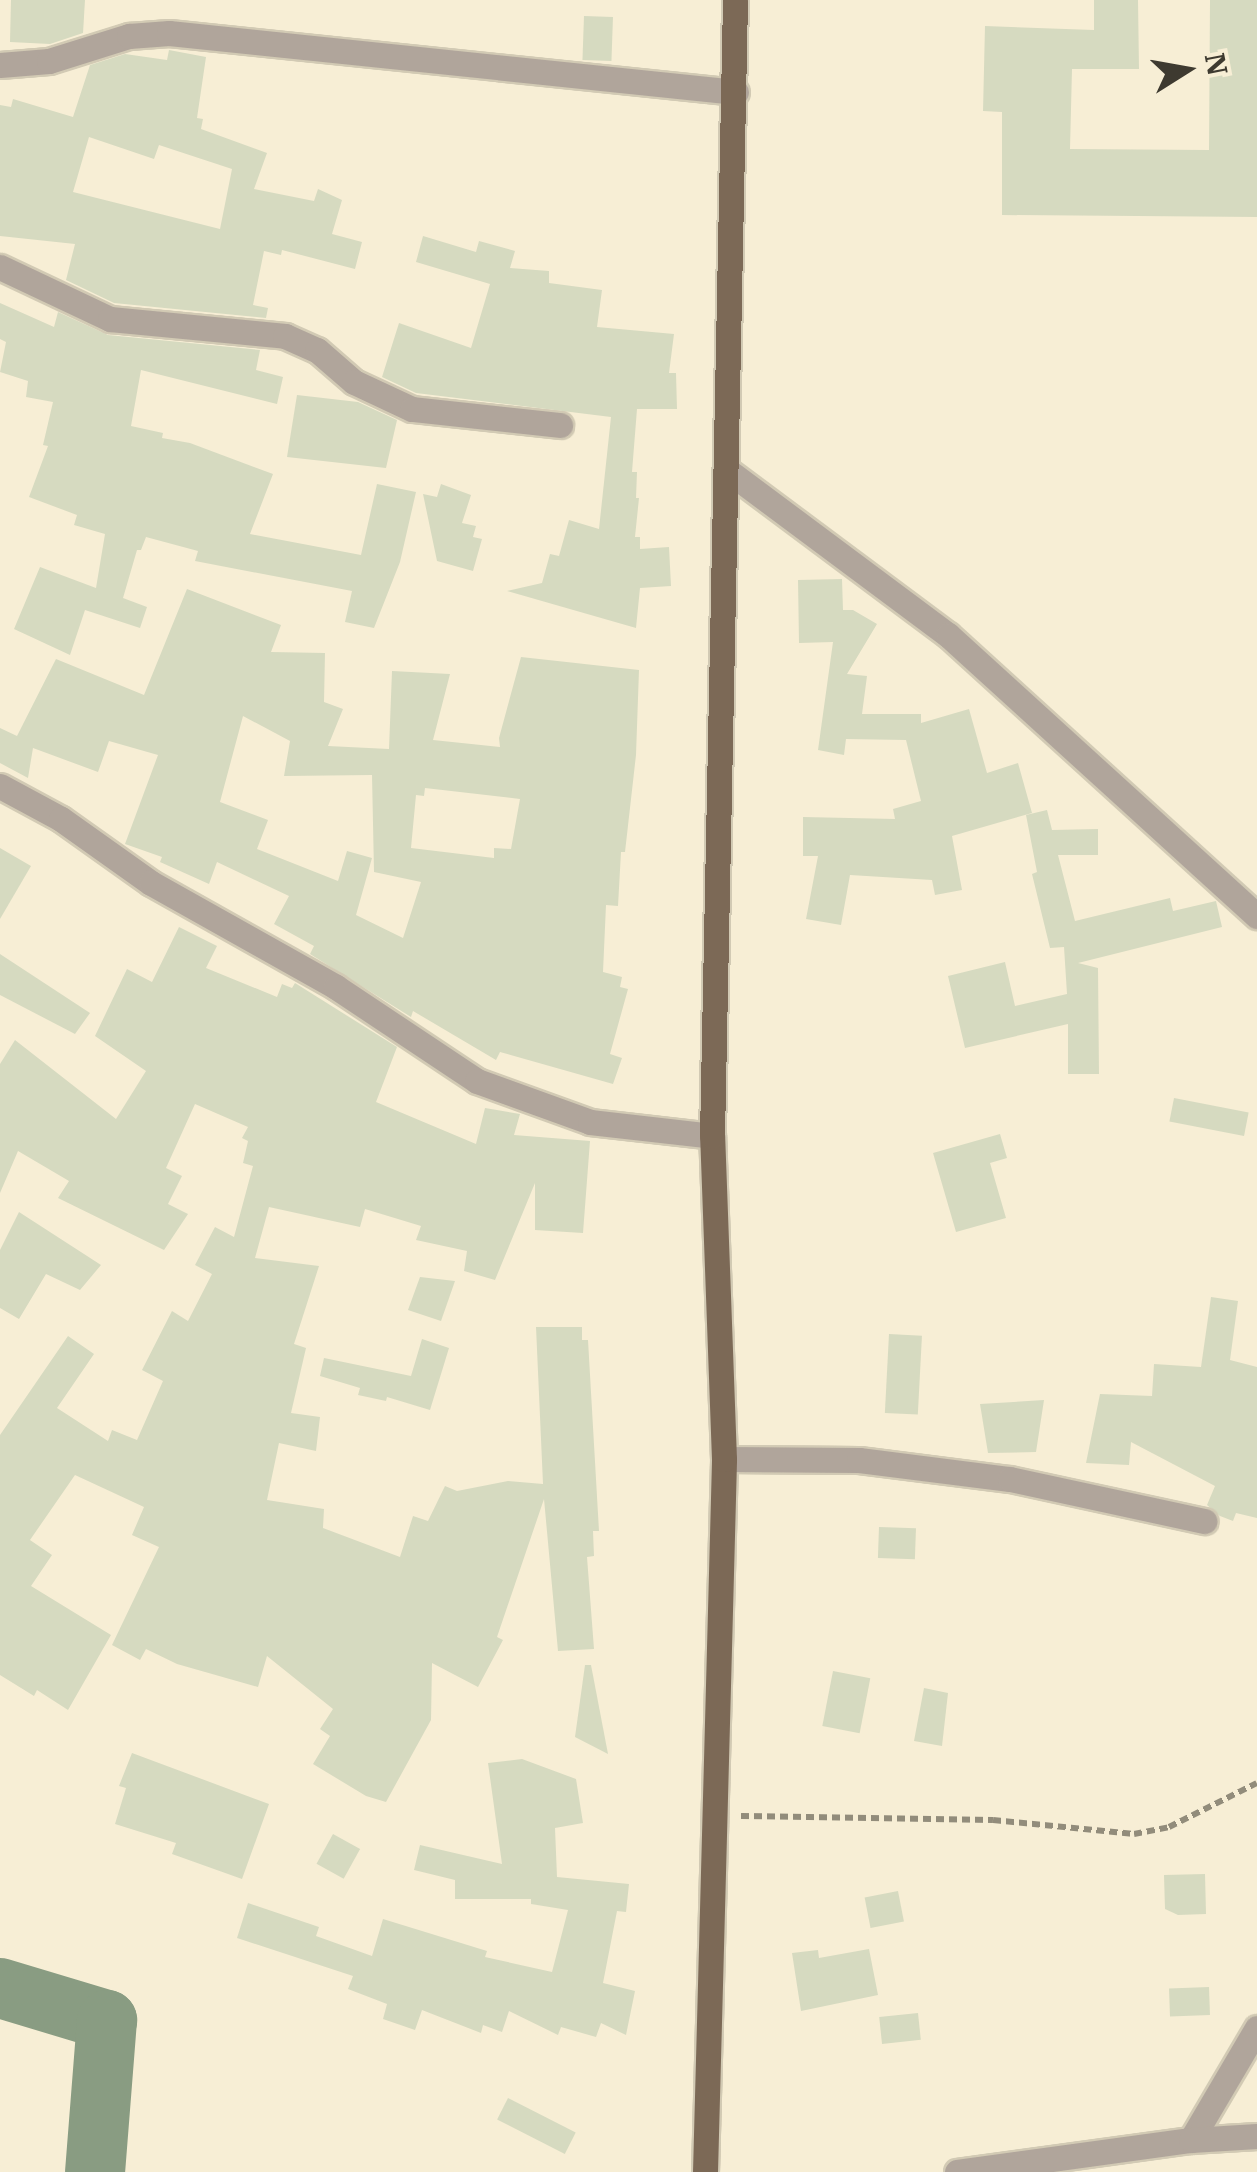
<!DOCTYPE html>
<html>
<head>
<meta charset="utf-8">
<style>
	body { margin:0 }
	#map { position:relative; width:1257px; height:2172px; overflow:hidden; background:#f7eed5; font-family:"IBM Plex Serif",serif }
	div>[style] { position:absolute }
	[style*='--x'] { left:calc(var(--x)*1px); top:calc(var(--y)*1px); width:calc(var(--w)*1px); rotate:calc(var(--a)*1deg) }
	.river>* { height:60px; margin:-30px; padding:0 30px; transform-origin:30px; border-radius:30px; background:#899c82 }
	.building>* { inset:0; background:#d6dac0; transform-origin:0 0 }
	.path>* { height:6px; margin-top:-3px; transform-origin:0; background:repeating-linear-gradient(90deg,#928c7b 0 8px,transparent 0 13px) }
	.roads { filter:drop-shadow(2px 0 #d2cab4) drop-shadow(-2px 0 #d2cab4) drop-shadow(0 2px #d2cab4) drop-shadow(0 -2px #d2cab4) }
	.street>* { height:25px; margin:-12.5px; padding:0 12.5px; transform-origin:12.5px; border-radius:12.5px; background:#b0a59b }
	.primary>* { height:25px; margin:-12.5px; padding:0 12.5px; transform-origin:12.5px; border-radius:12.5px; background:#7c6956 }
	span { translate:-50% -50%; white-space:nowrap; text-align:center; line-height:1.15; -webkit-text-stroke:8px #f7eed5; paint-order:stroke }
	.north { position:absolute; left:1137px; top:20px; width:100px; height:100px; -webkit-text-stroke:8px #f7eed5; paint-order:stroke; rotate:79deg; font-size:28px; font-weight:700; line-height:40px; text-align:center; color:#3e3a30 }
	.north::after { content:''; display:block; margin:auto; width:35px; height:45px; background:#3e3a30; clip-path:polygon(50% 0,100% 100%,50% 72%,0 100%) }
</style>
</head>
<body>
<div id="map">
	<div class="river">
		<div style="--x:0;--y:1988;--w:112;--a:16.7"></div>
		<div style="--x:107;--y:2020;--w:152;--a:94.5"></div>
	</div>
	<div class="building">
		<div style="clip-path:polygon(11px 0,85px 0,83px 33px,50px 44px,10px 42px)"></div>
		<div style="clip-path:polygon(1094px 0,1138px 0,1139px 69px,1072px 69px,1070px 149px,1209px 150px,1210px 0,1257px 0,1257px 217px,1002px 215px,1002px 112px,983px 111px,985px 26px,1094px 30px)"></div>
		<div style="left:584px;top:16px;width:29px;height:44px;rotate:2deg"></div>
		<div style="clip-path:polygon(evenodd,169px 50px,206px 57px,197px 118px,203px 119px,201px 129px,267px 153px,254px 189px,314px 201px,318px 189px,342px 200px,332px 234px,362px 242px,355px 269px,282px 250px,281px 255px,264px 251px,253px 305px,268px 308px,266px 318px,114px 303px,66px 280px,75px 244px,0 236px,0 105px,11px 107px,13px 99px,73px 117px,90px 65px,125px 54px,167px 60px,169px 50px,89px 137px,154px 159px,159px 145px,232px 169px,220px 229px,73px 192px,89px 137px)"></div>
		<div style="clip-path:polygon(423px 236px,476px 252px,479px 241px,515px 251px,510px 268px,549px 271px,549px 283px,602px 290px,597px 327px,674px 334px,669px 373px,676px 373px,677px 409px,637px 409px,632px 472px,637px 472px,636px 498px,639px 498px,635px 537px,640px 537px,640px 549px,669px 547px,671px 586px,640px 588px,636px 628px,507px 591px,542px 583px,550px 554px,559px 556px,569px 520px,599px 529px,611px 417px,416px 393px,382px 377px,399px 323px,471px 348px,490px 284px,416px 262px)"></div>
		<div style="clip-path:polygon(0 303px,54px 327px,58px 312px,108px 335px,260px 350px,256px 370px,283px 377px,277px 404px,141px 370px,131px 426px,163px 433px,162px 438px,190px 443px,273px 474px,250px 534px,361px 555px,377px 484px,416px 492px,400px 562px,374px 628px,345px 622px,352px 591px,195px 561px,198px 551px,146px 537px,141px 550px,137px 550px,123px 598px,147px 607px,140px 628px,85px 610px,70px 655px,14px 629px,40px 567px,96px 588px,105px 534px,74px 525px,77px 515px,29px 497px,48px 446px,43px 445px,53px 402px,26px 397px,28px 381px,0 372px,6px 342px,0 339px)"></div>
		<div style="clip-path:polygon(297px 395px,358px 402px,397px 420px,386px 468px,287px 457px)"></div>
		<div style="clip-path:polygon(441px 484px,471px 495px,462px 523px,476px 526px,473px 537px,482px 539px,473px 571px,437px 561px,423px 494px,437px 497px)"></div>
		<div style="clip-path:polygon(842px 579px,843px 610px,853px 610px,877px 624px,847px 674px,867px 676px,862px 714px,921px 714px,921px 723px,969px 709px,987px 773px,1018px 763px,1032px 813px,952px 836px,962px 890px,935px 895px,932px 880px,850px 875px,841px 925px,806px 919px,818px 856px,803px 856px,803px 817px,895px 819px,893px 809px,921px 801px,906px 740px,846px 739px,844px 755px,818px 750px,833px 642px,799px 643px,798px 580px)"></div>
		<div style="clip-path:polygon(evenodd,187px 589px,281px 625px,271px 652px,325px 653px,324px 702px,343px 709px,328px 746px,389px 749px,392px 671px,450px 674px,433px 740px,500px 747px,499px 738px,521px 657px,639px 670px,636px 755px,625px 852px,621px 852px,618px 906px,606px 905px,603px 972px,622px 977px,620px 987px,628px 989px,610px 1054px,622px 1058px,613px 1084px,500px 1052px,496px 1060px,413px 1011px,411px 1017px,310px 954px,314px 946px,274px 924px,289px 896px,217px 862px,209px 884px,160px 862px,162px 857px,125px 844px,158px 755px,109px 741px,98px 772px,33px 748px,28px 778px,0 763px,0 728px,17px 736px,56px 659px,144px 695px,187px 589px,243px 716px,290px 741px,284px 776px,372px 775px,374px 872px,421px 882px,403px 938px,356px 915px,372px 858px,347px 851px,338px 881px,257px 849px,268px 820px,220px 802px,243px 716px,187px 589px,425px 788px,520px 799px,511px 849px,494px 848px,494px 858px,411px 848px,416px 795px,424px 796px,425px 788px)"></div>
		<div style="clip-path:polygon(1047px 810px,1052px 830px,1098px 829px,1098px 855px,1058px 855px,1075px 921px,1170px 898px,1173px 911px,1216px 901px,1222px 927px,1078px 963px,1098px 968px,1099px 1074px,1068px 1074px,1068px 1024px,965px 1048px,948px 976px,1005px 962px,1015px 1006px,1067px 994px,1064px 947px,1050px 948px,1032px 874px,1037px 872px,1026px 815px)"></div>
		<div style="clip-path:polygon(0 848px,31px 866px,0 919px)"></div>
		<div style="clip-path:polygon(179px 927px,217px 946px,206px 968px,277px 997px,282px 984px,292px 988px,295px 983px,397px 1047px,376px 1102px,476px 1144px,485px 1108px,520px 1114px,514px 1135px,590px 1141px,583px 1233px,535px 1230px,535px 1183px,495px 1280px,464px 1271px,467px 1251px,416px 1240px,421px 1226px,365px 1209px,360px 1227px,269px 1207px,255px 1258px,319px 1266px,294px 1344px,306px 1348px,291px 1413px,320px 1417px,316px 1451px,279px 1443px,267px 1500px,324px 1509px,323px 1528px,400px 1557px,413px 1516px,428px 1521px,445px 1486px,457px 1491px,508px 1481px,543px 1484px,536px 1327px,582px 1327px,582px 1340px,588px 1340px,599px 1531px,593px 1531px,594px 1556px,587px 1557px,594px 1649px,558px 1651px,544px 1499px,497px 1637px,503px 1640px,478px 1687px,432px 1663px,431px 1720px,386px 1802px,366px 1796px,313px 1764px,330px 1736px,320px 1729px,333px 1709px,267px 1656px,258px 1687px,177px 1664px,146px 1649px,140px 1660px,112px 1645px,159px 1547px,132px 1535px,144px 1507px,75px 1475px,30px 1540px,52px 1555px,31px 1586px,111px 1635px,68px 1710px,37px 1690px,34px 1696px,0 1675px,0 1435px,68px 1336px,94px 1354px,57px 1408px,108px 1441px,112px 1430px,137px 1440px,163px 1381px,142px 1370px,172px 1311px,188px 1321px,212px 1274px,195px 1265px,215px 1227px,234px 1237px,253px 1166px,243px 1163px,248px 1141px,242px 1138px,248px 1127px,195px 1104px,166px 1168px,182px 1176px,168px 1204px,188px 1214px,164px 1250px,58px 1198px,69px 1181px,18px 1151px,0 1193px,0 1064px,15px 1040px,116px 1119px,146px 1071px,95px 1036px,127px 969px,152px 982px)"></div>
		<div style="clip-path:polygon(0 954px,90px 1013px,75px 1034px,0 995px)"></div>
		<div style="left:1174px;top:1098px;width:76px;height:24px;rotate:11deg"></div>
		<div style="clip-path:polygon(1000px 1134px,1007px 1158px,990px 1163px,1006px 1218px,956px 1232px,933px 1153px)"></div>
		<div style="clip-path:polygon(19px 1212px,101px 1265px,80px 1290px,46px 1274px,19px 1319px,0 1308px,0 1250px)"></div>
		<div style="clip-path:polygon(420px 1277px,455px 1281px,441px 1321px,408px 1310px)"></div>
		<div style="clip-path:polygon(1211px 1297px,1238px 1301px,1230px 1360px,1257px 1367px,1257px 1518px,1236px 1513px,1233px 1521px,1220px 1516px,1207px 1505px,1215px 1486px,1131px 1442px,1129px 1465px,1086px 1463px,1100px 1394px,1152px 1396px,1154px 1364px,1201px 1367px)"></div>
		<div style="left:889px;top:1334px;width:33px;height:79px;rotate:3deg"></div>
		<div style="clip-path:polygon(422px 1339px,449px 1348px,430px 1410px,387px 1397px,386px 1401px,358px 1395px,360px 1388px,320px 1376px,324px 1358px,411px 1376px)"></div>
		<div style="clip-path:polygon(1044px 1400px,1036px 1452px,988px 1453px,980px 1404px)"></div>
		<div style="left:879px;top:1527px;width:37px;height:31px;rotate:2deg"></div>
		<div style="clip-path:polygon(585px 1665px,591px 1665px,608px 1754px,575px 1737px)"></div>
		<div style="left:833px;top:1671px;width:38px;height:56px;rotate:11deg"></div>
		<div style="clip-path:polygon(924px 1688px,948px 1693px,942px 1746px,914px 1741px)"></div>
		<div style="clip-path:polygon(132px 1753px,269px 1804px,242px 1879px,172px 1854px,176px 1843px,115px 1824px,126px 1788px,119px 1786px)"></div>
		<div style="clip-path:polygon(522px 1759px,576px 1779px,583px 1823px,555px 1828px,557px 1877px,629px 1884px,626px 1912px,617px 1911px,603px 1983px,635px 1991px,626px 2035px,601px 2023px,596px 2037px,561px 2027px,558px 2035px,509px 2011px,502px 2032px,483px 2025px,481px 2033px,422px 2010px,415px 2030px,383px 2019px,387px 2004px,348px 1989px,353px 1976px,237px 1938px,248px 1903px,319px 1927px,316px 1936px,372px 1956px,383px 1919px,487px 1951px,485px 1957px,552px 1972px,568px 1910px,531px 1904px,531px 1899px,455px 1899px,455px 1880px,414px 1870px,420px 1845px,502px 1864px,488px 1763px)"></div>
		<div style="left:333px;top:1834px;width:31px;height:34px;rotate:29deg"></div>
		<div style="clip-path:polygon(1205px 1874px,1206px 1914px,1178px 1915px,1165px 1909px,1164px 1875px)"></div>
		<div style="left:898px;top:1891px;width:31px;height:34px;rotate:79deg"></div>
		<div style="clip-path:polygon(869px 1949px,878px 1995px,801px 2011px,792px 1953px,818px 1950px,819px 1958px)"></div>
		<div style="left:1209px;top:1987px;width:28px;height:40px;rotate:88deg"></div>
		<div style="left:918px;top:2013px;width:27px;height:39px;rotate:84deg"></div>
		<div style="left:508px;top:2098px;width:76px;height:24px;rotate:27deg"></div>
	</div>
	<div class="path">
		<div style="--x:741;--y:1816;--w:252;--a:0.9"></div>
		<div style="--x:993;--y:1820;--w:142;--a:5.7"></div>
		<div style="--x:1134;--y:1834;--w:36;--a:-11"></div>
		<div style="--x:1169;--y:1827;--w:98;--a:-26.6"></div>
	</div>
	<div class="roads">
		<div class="street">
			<div style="--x:0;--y:65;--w:49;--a:-4.7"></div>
			<div style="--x:49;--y:61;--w:84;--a:-17.4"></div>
			<div style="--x:129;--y:36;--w:40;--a:-4.3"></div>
			<div style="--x:169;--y:33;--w:570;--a:5.94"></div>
			<div style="--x:0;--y:267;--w:122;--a:25.3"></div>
			<div style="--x:110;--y:319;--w:176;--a:5.5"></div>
			<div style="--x:285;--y:336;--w:35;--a:24"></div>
			<div style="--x:317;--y:350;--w:49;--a:40.9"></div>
			<div style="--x:354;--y:382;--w:64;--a:25"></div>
			<div style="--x:412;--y:409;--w:149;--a:6.2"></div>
			<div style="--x:728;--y:471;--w:274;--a:36.7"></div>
			<div style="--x:948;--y:635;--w:418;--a:42.3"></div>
			<div style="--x:0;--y:786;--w:69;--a:28.4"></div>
			<div style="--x:61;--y:819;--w:110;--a:35.4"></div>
			<div style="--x:151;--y:883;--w:212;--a:29.3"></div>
			<div style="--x:336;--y:987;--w:169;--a:33.7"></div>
			<div style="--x:477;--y:1081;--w:120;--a:19.9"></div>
			<div style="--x:590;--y:1122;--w:123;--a:6.5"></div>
			<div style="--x:724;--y:1459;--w:135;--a:0.4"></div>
			<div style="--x:859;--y:1460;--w:152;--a:7.2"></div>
			<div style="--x:1010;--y:1479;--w:199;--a:12.2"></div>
			<div style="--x:1191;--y:2140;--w:130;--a:-59.5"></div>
			<div style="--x:957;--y:2172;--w:236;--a:-7.8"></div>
			<div style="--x:1191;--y:2140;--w:66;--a:-3.5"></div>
		</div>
		<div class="primary">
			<div style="--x:705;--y:2172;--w:713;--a:-88.47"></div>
			<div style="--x:724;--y:1459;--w:323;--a:-92.1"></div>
			<div style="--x:712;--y:1136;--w:1136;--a:-88.84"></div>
		</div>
	</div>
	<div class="north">N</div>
</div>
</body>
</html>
